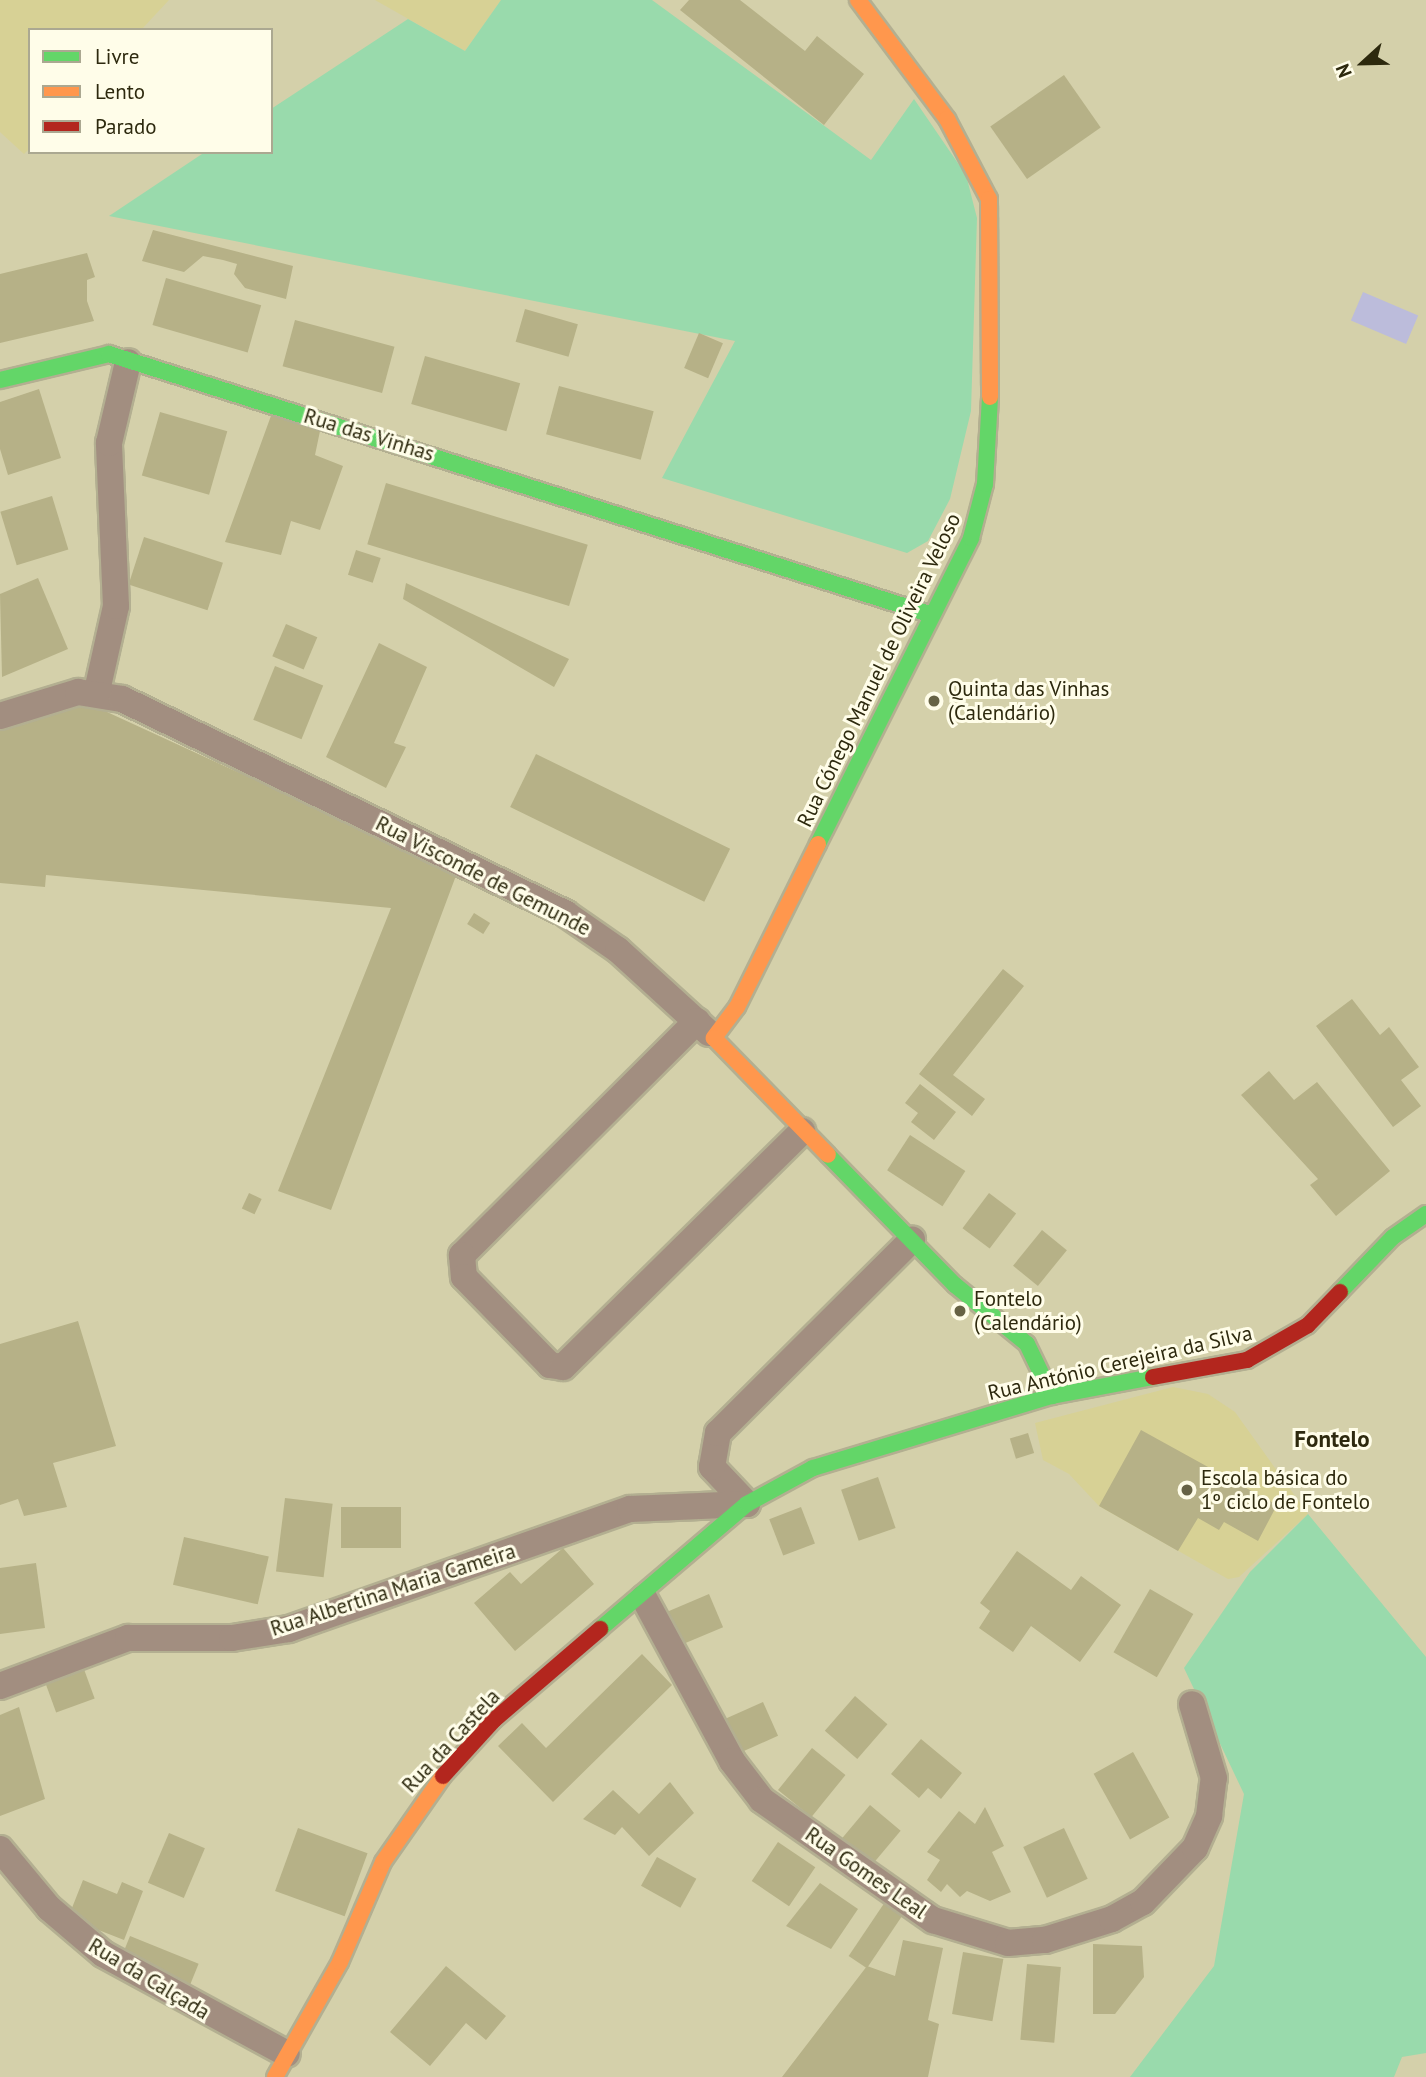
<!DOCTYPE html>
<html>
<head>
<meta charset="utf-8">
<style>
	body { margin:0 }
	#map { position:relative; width:1426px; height:2077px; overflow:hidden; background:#d4d0aa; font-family:"PT Sans",sans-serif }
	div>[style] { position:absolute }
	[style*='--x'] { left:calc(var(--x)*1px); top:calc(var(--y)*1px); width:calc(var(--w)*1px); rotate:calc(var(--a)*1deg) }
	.built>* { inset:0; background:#d7d195 }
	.green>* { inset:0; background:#99daac }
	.water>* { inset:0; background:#bcbcdb; transform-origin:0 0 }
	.building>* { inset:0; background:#b6b187; transform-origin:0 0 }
	.roads { filter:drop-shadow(2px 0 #b3af91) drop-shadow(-2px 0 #b3af91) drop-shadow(0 2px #b3af91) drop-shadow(0 -2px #b3af91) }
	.street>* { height:26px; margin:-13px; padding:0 13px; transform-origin:13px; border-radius:13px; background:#a28e80 }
	.fast>* { height:16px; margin:-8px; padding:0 8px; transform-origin:8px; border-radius:8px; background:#63d668 }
	.slow>* { height:16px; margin:-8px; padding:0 8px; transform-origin:8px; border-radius:8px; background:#ff974d }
	.jam>* { height:16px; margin:-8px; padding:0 8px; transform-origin:8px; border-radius:8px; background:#b3261e }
	.dots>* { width:19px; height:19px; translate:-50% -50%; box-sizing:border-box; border:4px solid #fffde9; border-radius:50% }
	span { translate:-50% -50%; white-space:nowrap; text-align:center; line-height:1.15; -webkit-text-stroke:6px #fffde9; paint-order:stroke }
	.street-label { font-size:21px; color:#2d290e }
	.poi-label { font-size:21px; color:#2d290e }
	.left { translate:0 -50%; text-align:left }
	.neighbourhood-label { font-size:23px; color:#2d290e; font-weight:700 }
	.legend { position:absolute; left:28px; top:28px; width:245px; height:126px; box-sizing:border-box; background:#fffde9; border:2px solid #aba891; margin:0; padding:9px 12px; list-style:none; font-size:21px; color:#2d290e }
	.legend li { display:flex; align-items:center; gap:14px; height:35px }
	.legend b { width:35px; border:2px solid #aba891 }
	.north { position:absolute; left:1328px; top:28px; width:70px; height:70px; -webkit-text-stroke:5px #fffde9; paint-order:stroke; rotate:248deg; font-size:19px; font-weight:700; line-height:28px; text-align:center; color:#2d290e }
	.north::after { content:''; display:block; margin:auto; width:24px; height:32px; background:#2d290e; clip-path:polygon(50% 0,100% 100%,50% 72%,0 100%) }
</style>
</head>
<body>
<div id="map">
	<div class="built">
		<div style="clip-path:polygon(0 0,169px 0,141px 30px,30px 30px,30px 148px,24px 154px,0 132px)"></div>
		<div style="clip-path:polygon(375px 0,501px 0,465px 51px)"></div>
		<div style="clip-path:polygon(1173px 1387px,1208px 1394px,1235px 1412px,1308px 1514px,1239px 1577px,1228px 1579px,1099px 1506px,1069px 1474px,1043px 1460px,1035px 1423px)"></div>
	</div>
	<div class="green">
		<div style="clip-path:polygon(501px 0,652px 0,871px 160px,914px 99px,966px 175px,977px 218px,971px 411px,950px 499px,928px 541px,907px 553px,662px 478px,735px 341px,109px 216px,205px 152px,271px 152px,271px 109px,408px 19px,465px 51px)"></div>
		<div style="clip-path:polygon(1308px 1514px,1426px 1657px,1426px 2053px,1402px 2057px,1394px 2077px,1130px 2077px,1214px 1966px,1244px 1794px,1184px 1668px,1250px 1572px)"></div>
	</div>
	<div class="water">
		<div style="left:1363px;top:292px;width:60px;height:31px;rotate:23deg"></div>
	</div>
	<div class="building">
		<div style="clip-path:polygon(689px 0,740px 0,805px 51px,817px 36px,864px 74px,824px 125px,680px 10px)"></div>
		<div style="left:1064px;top:75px;width:64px;height:90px;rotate:55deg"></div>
		<div style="clip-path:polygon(153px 230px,293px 266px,286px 299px,245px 288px,234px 274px,237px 264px,223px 260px,203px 256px,184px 272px,142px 261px)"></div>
		<div style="clip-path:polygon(87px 253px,95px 277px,87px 280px,87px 301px,94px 321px,0 343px,0 274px)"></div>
		<div style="left:166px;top:278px;width:99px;height:49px;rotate:16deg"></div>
		<div style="left:525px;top:309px;width:55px;height:34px;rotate:16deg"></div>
		<div style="left:295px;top:320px;width:103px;height:48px;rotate:15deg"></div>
		<div style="left:699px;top:333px;width:26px;height:38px;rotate:23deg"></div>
		<div style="left:425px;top:356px;width:99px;height:50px;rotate:16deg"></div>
		<div style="left:559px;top:386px;width:98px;height:50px;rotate:15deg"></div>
		<div style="clip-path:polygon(39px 389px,61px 458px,8px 475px,0 449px,0 402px)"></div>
		<div style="left:160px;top:412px;width:70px;height:66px;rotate:16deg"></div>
		<div style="clip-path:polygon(272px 413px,320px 431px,315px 455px,343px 466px,320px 530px,291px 521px,281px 555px,225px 542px)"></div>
		<div style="left:386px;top:483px;width:211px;height:64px;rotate:17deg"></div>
		<div style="left:52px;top:496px;width:56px;height:54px;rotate:73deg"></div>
		<div style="left:144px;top:537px;width:83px;height:50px;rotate:18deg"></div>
		<div style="left:356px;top:550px;width:26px;height:26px;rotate:18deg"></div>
		<div style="clip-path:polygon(38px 578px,68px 649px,2px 677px,0 594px)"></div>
		<div style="clip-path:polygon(406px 583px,569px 659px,554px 687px,403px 599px)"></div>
		<div style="left:286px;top:624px;width:34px;height:35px;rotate:23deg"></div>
		<div style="clip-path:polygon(379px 643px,427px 667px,394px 743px,406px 747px,386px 788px,326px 757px)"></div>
		<div style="left:275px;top:666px;width:52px;height:58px;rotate:22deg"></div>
		<div style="clip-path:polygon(45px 706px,94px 706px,457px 873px,331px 1210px,278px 1191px,391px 908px,46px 875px,45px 887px,0 883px,0 724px)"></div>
		<div style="left:536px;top:754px;width:216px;height:59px;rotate:26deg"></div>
		<div style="left:474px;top:913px;width:19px;height:13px;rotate:32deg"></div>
		<div style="clip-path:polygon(1003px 969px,1024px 986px,953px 1075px,985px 1099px,972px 1116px,919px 1074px)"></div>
		<div style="clip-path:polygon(1352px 999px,1380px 1035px,1389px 1027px,1419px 1067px,1401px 1080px,1421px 1106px,1393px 1127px,1316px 1026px)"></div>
		<div style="clip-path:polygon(1269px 1071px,1294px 1100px,1317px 1082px,1390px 1171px,1336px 1216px,1310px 1185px,1318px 1179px,1241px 1095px)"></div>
		<div style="clip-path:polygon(920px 1084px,956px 1112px,934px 1140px,911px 1122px,918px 1113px,905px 1103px)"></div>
		<div style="left:910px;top:1135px;width:66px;height:42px;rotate:33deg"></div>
		<div style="left:249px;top:1193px;width:14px;height:17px;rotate:25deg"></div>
		<div style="left:989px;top:1193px;width:34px;height:44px;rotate:37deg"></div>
		<div style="left:1042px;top:1230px;width:32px;height:46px;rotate:39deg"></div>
		<div style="clip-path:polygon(78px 1321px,116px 1446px,53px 1463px,67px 1507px,24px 1516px,18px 1499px,0 1505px,0 1344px)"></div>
		<div style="clip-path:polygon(1141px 1430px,1277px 1505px,1258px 1541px,1224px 1522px,1219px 1530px,1198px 1518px,1178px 1551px,1099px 1506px)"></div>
		<div style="left:1028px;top:1433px;width:21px;height:19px;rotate:73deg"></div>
		<div style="left:878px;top:1477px;width:54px;height:39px;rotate:71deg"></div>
		<div style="left:285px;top:1498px;width:48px;height:74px;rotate:7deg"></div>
		<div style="left:341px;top:1507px;width:60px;height:41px"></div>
		<div style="left:801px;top:1507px;width:39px;height:34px;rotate:69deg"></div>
		<div style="left:184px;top:1537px;width:87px;height:49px;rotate:13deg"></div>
		<div style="clip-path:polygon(563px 1548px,594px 1584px,515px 1651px,474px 1603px,510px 1572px,521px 1584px)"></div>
		<div style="clip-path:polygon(1017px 1551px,1071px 1590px,1081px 1576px,1121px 1605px,1080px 1662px,1031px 1626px,1013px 1652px,979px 1628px,990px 1611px,980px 1603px)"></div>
		<div style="clip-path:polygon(36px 1563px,45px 1628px,0 1634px,0 1568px)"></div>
		<div style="left:1150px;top:1589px;width:50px;height:73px;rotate:30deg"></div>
		<div style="left:709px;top:1594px;width:36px;height:46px;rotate:67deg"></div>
		<div style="clip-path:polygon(642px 1654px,672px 1685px,553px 1802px,498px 1746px,522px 1723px,546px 1748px)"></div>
		<div style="left:81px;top:1661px;width:40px;height:41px;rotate:70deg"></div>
		<div style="left:855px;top:1696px;width:43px;height:46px;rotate:41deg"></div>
		<div style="left:763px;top:1702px;width:37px;height:43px;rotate:66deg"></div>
		<div style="clip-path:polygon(19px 1707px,45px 1799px,0 1816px,0 1715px)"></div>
		<div style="clip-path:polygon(921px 1739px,962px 1773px,941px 1799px,928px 1788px,919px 1798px,891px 1774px)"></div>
		<div style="left:812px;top:1748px;width:43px;height:54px;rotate:39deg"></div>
		<div style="left:1133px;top:1752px;width:75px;height:45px;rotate:61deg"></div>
		<div style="clip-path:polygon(670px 1782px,694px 1813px,649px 1856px,622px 1827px,615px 1835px,583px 1819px,613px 1790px,639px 1814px)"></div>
		<div style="left:870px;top:1805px;width:40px;height:45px;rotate:40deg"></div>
		<div style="clip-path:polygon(985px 1807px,1004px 1846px,992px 1852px,1011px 1892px,990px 1901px,967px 1891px,960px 1897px,947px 1884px,941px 1892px,927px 1880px,940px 1860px,927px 1852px,959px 1811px,975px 1824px)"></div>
		<div style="left:298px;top:1828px;width:74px;height:67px;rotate:20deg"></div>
		<div style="left:1064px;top:1828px;width:56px;height:45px;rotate:65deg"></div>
		<div style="left:169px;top:1833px;width:39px;height:54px;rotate:23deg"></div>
		<div style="left:778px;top:1842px;width:45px;height:47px;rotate:34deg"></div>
		<div style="left:657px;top:1857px;width:45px;height:33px;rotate:29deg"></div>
		<div style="clip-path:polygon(83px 1880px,117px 1894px,122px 1882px,143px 1891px,124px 1940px,68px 1918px)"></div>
		<div style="clip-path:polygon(820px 1883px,858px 1909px,831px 1949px,786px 1926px)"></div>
		<div style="left:885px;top:1902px;width:22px;height:65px;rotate:34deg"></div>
		<div style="left:130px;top:1936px;width:74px;height:27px;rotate:22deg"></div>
		<div style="clip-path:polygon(903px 1940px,943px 1948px,928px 2020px,939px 2024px,928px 2077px,782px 2077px,867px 1966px,895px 1976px)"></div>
		<div style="clip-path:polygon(1093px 1944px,1142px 1946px,1144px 1977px,1115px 2014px,1093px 2014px)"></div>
		<div style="left:963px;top:1952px;width:41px;height:63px;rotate:10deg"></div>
		<div style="left:1027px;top:1964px;width:34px;height:76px;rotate:5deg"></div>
		<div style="clip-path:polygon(446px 1966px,506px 2016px,486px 2040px,466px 2023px,430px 2066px,390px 2032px)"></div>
	</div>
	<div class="roads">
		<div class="street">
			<div style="--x:97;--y:691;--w:87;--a:-77.4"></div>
			<div style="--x:116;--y:606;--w:163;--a:-92.5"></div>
			<div style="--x:109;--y:443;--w:83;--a:-76.8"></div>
			<div style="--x:0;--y:716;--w:82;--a:-17.1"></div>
			<div style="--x:78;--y:692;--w:45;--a:9"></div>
			<div style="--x:122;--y:699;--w:493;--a:25.8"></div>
			<div style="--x:566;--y:914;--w:63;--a:34.7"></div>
			<div style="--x:618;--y:950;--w:123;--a:42.4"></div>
			<div style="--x:697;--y:1021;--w:332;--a:135.1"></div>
			<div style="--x:462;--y:1255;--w:22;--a:85"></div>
			<div style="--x:464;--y:1277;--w:123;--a:45.7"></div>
			<div style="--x:550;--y:1365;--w:13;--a:9"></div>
			<div style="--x:563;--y:1367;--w:336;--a:-44.6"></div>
			<div style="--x:747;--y:1504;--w:51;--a:-133.4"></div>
			<div style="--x:712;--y:1467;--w:35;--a:-80"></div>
			<div style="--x:718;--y:1433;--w:274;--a:-44.9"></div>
			<div style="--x:644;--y:1598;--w:185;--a:61.6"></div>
			<div style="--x:732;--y:1761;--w:49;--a:52.4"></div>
			<div style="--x:762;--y:1800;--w:209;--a:35.1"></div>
			<div style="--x:933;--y:1920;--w:78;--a:17"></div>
			<div style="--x:1008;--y:1943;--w:37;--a:-5"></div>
			<div style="--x:1045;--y:1940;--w:70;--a:-17.4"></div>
			<div style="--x:1112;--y:1919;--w:35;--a:-29"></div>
			<div style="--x:1143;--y:1902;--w:75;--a:-46.1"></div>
			<div style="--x:1195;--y:1848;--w:35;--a:-66"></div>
			<div style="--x:1209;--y:1816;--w:38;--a:-83"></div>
			<div style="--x:1214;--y:1778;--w:77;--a:-106.6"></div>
			<div style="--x:0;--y:1686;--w:137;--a:-20.6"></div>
			<div style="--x:128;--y:1638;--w:104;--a:0"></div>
			<div style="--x:232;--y:1638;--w:58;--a:-9"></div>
			<div style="--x:289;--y:1629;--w:361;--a:-19.4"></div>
			<div style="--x:630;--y:1509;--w:117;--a:-2.4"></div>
			<div style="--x:0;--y:1849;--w:77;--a:50.3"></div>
			<div style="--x:49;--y:1908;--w:71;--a:40.4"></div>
			<div style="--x:103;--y:1954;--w:209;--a:28.5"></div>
		</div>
		<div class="fast">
			<div style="--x:0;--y:380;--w:112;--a:-13.4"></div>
			<div style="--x:109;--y:354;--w:860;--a:17.59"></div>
			<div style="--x:818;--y:844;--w:342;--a:-63.4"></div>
			<div style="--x:971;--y:538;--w:56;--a:-75.5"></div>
			<div style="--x:985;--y:484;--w:87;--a:-86.7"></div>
			<div style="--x:828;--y:1155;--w:182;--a:45.7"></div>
			<div style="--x:955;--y:1285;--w:93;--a:39.3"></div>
			<div style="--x:1027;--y:1344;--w:58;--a:64.3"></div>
			<div style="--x:1340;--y:1292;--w:76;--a:-46.1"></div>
			<div style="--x:1393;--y:1237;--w:40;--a:-34.9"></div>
			<div style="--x:600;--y:1629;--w:193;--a:-40.4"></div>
			<div style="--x:747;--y:1504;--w:75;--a:-28.6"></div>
			<div style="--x:813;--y:1468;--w:250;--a:-16.8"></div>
			<div style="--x:1052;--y:1396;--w:103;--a:-10.7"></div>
		</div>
		<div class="slow">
			<div style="--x:858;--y:0;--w:149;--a:53.2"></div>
			<div style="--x:947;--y:119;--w:90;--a:62.3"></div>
			<div style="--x:989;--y:199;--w:198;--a:89.7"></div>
			<div style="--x:818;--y:844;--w:182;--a:116.4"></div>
			<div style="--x:737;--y:1007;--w:39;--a:127"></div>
			<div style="--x:714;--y:1038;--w:163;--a:45.7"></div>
			<div style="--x:275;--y:2077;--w:132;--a:-60.5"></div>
			<div style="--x:340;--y:1962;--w:109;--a:-66.7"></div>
			<div style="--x:383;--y:1862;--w:105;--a:-55.1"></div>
		</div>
		<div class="jam">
			<div style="--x:1153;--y:1377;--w:96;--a:-10.3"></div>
			<div style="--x:1247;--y:1360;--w:70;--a:-29.8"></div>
			<div style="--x:1308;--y:1325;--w:46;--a:-45.9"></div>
			<div style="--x:443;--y:1776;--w:76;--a:-47.7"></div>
			<div style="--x:494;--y:1720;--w:140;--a:-40.6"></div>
		</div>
	</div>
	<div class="dots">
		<div style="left:934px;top:701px;background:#676345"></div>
		<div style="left:960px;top:1311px;background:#676345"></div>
		<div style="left:1187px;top:1490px;background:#676345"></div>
	</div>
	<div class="street-label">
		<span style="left:369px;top:435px;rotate:17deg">Rua das Vinhas</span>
		<span style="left:879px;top:670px;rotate:-64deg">Rua Cónego Manuel de Oliveira Veloso</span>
		<span style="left:483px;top:876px;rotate:27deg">Rua Visconde de Gemunde</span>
		<span style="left:1120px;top:1363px;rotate:-13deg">Rua António Cerejeira da Silva</span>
		<span style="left:393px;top:1590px;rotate:-18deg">Rua Albertina Maria Cameira</span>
		<span style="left:451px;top:1741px;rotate:-47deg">Rua da Castela</span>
		<span style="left:866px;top:1873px;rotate:35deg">Rua Gomes Leal</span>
		<span style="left:149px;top:1979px;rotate:31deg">Rua da Calçada</span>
	</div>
	<div class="poi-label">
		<span class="left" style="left:948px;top:701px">Quinta das Vinhas<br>(Calendário)</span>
		<span class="left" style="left:974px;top:1311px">Fontelo<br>(Calendário)</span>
		<span class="left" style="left:1201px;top:1490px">Escola básica do<br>1º ciclo de Fontelo</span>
	</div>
	<div class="neighbourhood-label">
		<span style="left:1332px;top:1439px">Fontelo</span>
	</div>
	<ul class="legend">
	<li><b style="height:9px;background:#63d668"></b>Livre</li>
	<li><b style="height:9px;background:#ff974d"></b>Lento</li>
	<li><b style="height:9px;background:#b3261e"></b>Parado</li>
	</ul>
	<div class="north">N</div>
</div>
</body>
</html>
